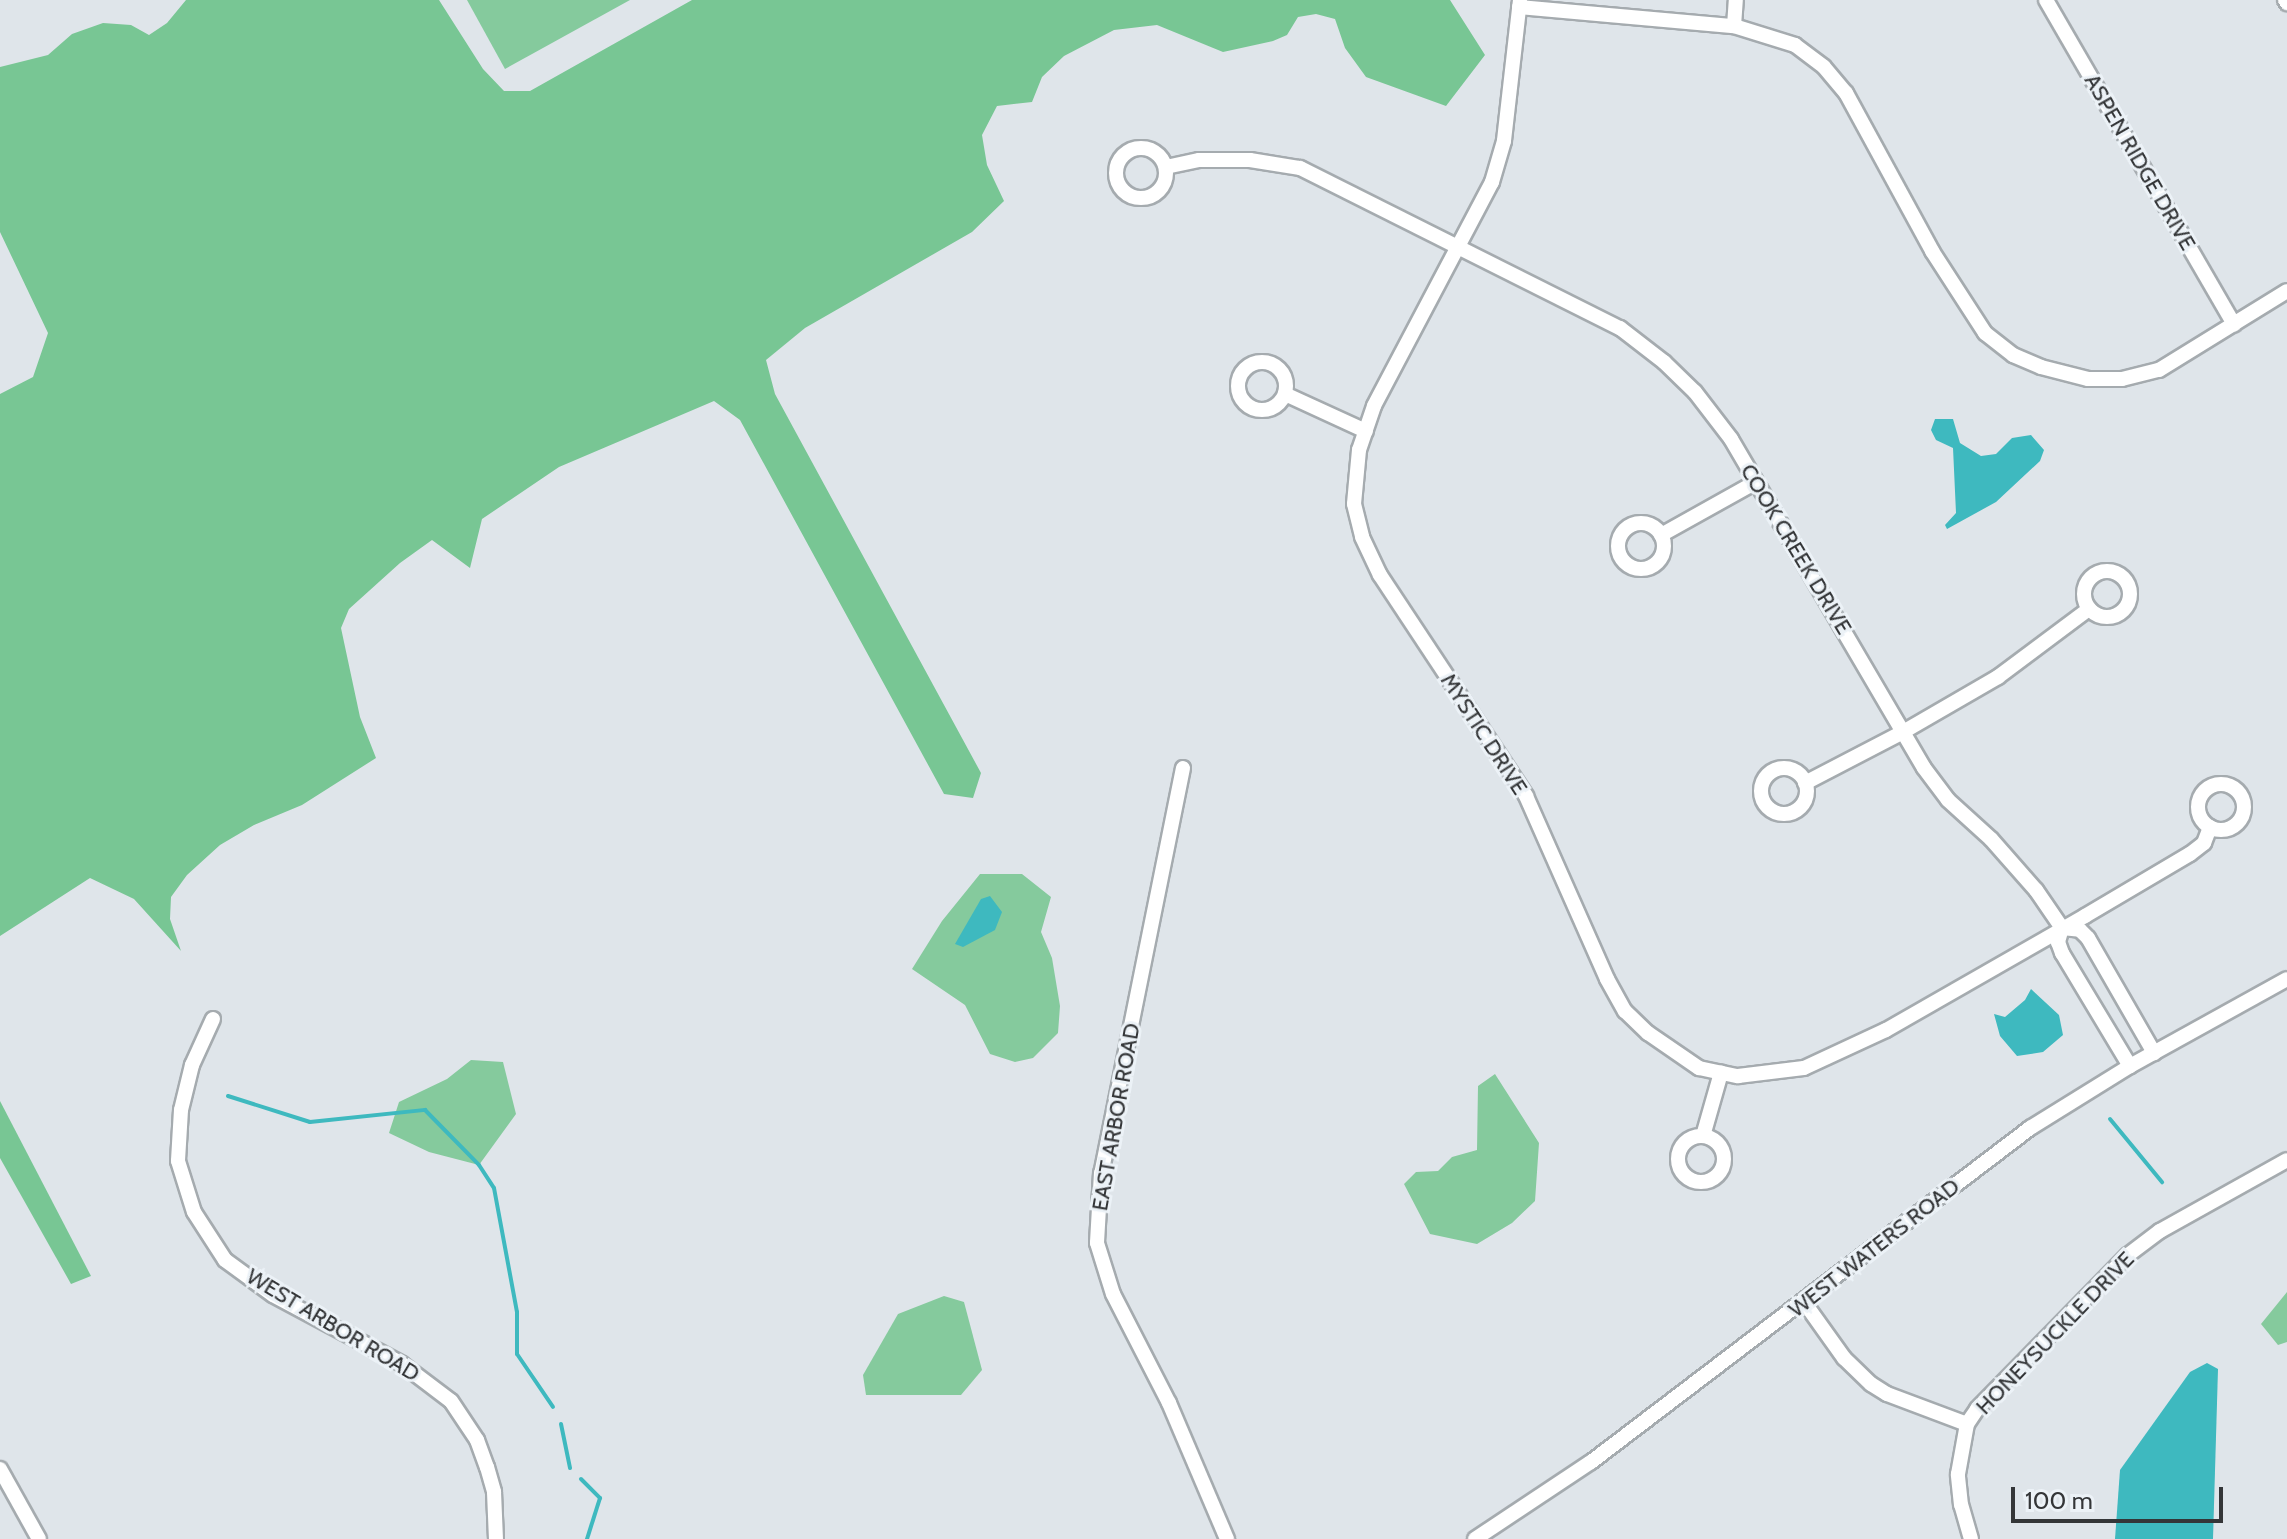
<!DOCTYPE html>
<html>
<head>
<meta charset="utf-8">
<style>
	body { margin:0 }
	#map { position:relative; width:2287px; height:1539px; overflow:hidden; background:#dfe5ea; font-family:Cabin,sans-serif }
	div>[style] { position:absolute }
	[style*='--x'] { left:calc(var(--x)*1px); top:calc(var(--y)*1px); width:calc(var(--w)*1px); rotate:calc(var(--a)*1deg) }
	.green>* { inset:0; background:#85ca9d }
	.forest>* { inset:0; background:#78c694 }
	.water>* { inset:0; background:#3eb9bf }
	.stream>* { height:4px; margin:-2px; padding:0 2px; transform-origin:2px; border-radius:2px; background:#3eb9bf }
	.roads { filter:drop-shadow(2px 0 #a5abaf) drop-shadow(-2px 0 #a5abaf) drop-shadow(0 2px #a5abaf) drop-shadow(0 -2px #a5abaf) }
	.minor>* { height:14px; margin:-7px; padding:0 7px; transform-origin:7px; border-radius:7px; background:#fff }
	.minor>.ring { margin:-7px; padding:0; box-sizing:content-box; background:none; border:14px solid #fff; border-radius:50% }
	span { translate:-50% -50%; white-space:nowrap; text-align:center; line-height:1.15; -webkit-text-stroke:6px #ecf2f7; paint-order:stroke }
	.street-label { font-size:22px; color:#343638 }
	.scale { position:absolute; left:2011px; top:1487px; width:212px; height:36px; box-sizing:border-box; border:4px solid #343638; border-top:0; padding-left:10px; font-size:24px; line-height:28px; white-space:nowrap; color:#343638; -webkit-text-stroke:6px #ecf2f7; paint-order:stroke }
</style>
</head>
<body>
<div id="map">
	<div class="green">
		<div style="clip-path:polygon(467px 0,630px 0,505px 69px)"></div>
		<div style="clip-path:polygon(980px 874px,1022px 874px,1051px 897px,1041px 932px,1052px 958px,1060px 1006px,1058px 1033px,1033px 1058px,1015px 1062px,990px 1054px,965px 1005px,912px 969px,942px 921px)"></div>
		<div style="clip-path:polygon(471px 1060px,503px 1062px,516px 1114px,479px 1165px,429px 1152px,389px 1133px,399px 1102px,447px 1079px)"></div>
		<div style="clip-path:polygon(1495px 1074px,1539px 1143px,1535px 1201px,1512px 1223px,1477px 1244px,1430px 1234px,1404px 1184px,1416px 1172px,1438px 1171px,1452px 1157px,1477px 1150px,1478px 1086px)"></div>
		<div style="clip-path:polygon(2287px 1292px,2287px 1342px,2278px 1345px,2261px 1324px)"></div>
		<div style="clip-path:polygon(944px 1296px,964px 1302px,982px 1370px,961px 1395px,866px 1395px,863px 1375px,898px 1314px)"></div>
	</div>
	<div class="forest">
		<div style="clip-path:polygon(186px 0,439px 0,483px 69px,504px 91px,530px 91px,692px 0,1450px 0,1485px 55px,1446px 106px,1366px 77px,1345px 48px,1335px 19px,1316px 14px,1298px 17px,1287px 35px,1273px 41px,1223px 52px,1157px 25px,1114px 30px,1064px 56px,1042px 77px,1032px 102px,997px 106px,982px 135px,987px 165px,1004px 201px,972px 232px,805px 328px,766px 360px,775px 394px,981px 773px,973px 798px,944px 794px,740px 420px,714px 401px,559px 467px,482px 519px,470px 568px,432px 540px,400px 563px,349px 609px,341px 628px,360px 717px,376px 758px,302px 805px,254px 825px,220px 845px,187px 875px,171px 897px,170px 919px,181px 951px,134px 899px,90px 878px,0 936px,0 394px,33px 377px,48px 333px,0 232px,0 67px,48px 55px,72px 34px,103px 23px,131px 25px,149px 35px,167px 23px)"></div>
		<div style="clip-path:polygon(0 1101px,91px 1276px,71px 1284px,0 1158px)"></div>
	</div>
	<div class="water">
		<div style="clip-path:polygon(1935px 419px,1953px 419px,1960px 443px,1981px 456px,1996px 454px,2012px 438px,2031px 435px,2044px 450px,2040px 461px,1996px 502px,1947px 529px,1945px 525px,1956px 513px,1953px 448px,1936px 440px,1931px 430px)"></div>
		<div style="clip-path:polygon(990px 896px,1002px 912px,995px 930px,963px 947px,955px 944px,981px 899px)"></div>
		<div style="clip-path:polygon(2031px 989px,2059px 1015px,2063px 1035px,2043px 1052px,2017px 1056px,2000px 1036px,1994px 1014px,2005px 1017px,2025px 1000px)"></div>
		<div style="clip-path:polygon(2207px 1363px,2218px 1369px,2213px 1539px,2115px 1539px,2120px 1470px,2190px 1372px)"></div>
	</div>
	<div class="stream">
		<div style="--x:228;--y:1096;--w:86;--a:17.6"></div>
		<div style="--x:310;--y:1122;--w:116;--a:-6"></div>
		<div style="--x:425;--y:1110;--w:77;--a:45.5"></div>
		<div style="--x:479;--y:1165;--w:27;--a:57"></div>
		<div style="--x:494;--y:1188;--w:126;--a:79.5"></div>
		<div style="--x:517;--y:1312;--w:42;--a:90"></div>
		<div style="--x:517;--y:1354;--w:64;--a:55.8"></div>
		<div style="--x:2110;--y:1119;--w:82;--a:50.5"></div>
		<div style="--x:561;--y:1424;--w:45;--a:78.4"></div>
		<div style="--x:581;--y:1479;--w:27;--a:45"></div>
		<div style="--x:600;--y:1498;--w:43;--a:107.6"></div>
	</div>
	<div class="roads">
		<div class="minor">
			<div style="--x:1520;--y:0;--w:142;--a:96.5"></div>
			<div style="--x:1504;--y:141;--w:43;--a:106.3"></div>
			<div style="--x:1492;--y:182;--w:253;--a:117.8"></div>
			<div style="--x:1374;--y:406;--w:46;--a:108.8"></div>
			<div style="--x:1359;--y:450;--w:54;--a:95.3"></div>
			<div style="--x:1354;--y:504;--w:34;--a:76"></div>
			<div style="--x:1362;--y:537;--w:42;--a:64.7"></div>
			<div style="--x:1380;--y:575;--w:265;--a:56.5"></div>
			<div style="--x:1526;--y:796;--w:200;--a:66.1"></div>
			<div style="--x:1607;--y:979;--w:37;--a:61"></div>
			<div style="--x:1625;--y:1011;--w:32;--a:44"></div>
			<div style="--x:1648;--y:1033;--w:62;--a:34.5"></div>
			<div style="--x:1699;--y:1068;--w:40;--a:12"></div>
			<div style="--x:1738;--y:1076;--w:66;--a:-6.9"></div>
			<div style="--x:1804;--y:1068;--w:90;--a:-24.9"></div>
			<div style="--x:1886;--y:1030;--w:229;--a:-29.8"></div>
			<div style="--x:2085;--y:916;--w:122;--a:-30.6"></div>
			<div style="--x:2190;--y:854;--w:18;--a:-38"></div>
			<div style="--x:2204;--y:843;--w:17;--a:-69"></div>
			<div style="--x:2046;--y:0;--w:375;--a:59.9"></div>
			<div style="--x:2285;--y:0;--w:4;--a:56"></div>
			<div style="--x:1519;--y:7;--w:216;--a:5.1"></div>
			<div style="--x:1734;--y:26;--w:64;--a:17.3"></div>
			<div style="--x:1795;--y:45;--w:36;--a:37"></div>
			<div style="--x:1824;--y:67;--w:34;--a:50"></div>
			<div style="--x:1846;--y:93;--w:180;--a:61.4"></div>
			<div style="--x:1932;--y:251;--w:98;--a:57.1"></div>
			<div style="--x:1985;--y:333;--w:36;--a:38"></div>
			<div style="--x:2013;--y:355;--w:30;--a:23"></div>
			<div style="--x:2041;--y:367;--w:49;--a:14.3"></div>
			<div style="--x:2088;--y:379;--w:34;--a:0"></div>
			<div style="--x:2122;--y:379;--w:38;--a:-14"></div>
			<div style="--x:2159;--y:370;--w:150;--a:-31.7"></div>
			<div style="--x:1734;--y:26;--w:26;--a:-86"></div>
			<div class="ring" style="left:1116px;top:148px;width:36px;height:36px"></div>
			<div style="--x:1166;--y:167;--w:34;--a:-12"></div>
			<div style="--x:1199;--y:160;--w:51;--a:0"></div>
			<div style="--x:1250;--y:160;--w:51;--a:9.1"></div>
			<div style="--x:1300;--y:168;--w:358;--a:26.6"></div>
			<div style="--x:1620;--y:328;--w:56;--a:37.7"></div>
			<div style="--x:1664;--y:362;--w:43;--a:44.1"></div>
			<div style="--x:1695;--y:392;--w:59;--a:52.5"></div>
			<div style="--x:1731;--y:439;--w:381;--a:59.6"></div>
			<div style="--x:1924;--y:768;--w:40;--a:53"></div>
			<div style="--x:1948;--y:800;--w:58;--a:42.2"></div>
			<div style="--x:1991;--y:839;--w:68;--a:48.6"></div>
			<div style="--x:2036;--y:890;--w:46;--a:55.6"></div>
			<div style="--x:2062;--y:928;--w:15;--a:106"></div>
			<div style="--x:2058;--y:942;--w:12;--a:70"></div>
			<div style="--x:2062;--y:953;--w:132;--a:59"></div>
			<div class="ring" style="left:1238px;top:362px;width:34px;height:34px"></div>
			<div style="--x:1285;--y:394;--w:89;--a:24.6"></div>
			<div class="ring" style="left:1618px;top:523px;width:32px;height:32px"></div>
			<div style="--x:1661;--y:535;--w:109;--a:-29.2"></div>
			<div class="ring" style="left:2084px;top:571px;width:32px;height:32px"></div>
			<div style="--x:1183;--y:768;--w:413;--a:101.4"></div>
			<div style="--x:1101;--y:1173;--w:70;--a:93.3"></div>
			<div style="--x:1097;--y:1243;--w:53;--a:72.6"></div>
			<div style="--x:1113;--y:1294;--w:123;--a:62.8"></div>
			<div style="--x:1169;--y:1403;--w:148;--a:66.9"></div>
			<div class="ring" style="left:1761px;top:768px;width:32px;height:32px"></div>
			<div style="--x:1805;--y:783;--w:110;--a:-27.5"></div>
			<div style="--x:1903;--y:732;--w:110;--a:-30.1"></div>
			<div style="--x:1998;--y:677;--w:114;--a:-36.8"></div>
			<div class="ring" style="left:2198px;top:784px;width:32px;height:32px"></div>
			<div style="--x:2062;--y:928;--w:18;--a:6"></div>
			<div style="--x:2080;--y:930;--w:11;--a:45"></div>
			<div style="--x:2088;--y:938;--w:133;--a:60.1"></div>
			<div style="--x:213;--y:1019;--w:51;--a:114.5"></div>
			<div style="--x:192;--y:1065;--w:46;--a:103.7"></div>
			<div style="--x:181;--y:1110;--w:51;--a:93.4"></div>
			<div style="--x:178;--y:1161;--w:53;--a:72.6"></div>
			<div style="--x:194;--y:1212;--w:57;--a:57.1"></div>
			<div style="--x:225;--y:1260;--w:59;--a:36.1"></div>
			<div style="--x:273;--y:1295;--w:146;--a:28.1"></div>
			<div style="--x:402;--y:1364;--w:61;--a:37.1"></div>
			<div style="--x:451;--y:1401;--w:47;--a:56.3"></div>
			<div style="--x:477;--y:1440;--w:29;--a:70"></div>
			<div style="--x:487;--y:1467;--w:26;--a:74"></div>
			<div style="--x:494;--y:1492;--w:47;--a:87.6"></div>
			<div class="ring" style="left:1678px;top:1136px;width:32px;height:32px"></div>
			<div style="--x:1703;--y:1136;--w:66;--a:-74.1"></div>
			<div style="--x:1804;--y:1302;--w:69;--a:54.5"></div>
			<div style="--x:1844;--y:1358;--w:37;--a:44"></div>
			<div style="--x:1871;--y:1384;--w:19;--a:32"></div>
			<div style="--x:1887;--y:1394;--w:85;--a:20.6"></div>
			<div style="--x:0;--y:1469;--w:80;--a:60.9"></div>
			<div style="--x:1475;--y:1539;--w:139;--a:-33.6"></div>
			<div style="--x:1591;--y:1462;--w:552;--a:-37.26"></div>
			<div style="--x:2030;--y:1128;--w:118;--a:-31.8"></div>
			<div style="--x:2130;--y:1066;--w:179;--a:-29"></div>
			<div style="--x:1971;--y:1539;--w:35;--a:-106"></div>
			<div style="--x:1961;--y:1505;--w:31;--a:-96"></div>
			<div style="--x:1958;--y:1474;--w:51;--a:-79.8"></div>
			<div style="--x:1967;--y:1424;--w:18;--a:-56"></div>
			<div style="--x:1977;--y:1409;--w:216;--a:-45.6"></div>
			<div style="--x:2128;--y:1255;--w:40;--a:-37"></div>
			<div style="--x:2160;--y:1231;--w:145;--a:-29.2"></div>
		</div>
	</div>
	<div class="street-label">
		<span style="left:2140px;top:162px;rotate:60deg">ASPEN RIDGE DRIVE</span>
		<span style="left:1796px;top:549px;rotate:59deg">COOK CREEK DRIVE</span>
		<span style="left:1484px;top:734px;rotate:57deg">MYSTIC DRIVE</span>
		<span style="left:1116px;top:1117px;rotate:-80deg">EAST ARBOR ROAD</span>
		<span style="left:1874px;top:1248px;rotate:-38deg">WEST WATERS ROAD</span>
		<span style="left:333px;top:1325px;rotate:31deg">WEST ARBOR ROAD</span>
		<span style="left:2055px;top:1333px;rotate:-46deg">HONEYSUCKLE DRIVE</span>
	</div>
	<div class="scale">100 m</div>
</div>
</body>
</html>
